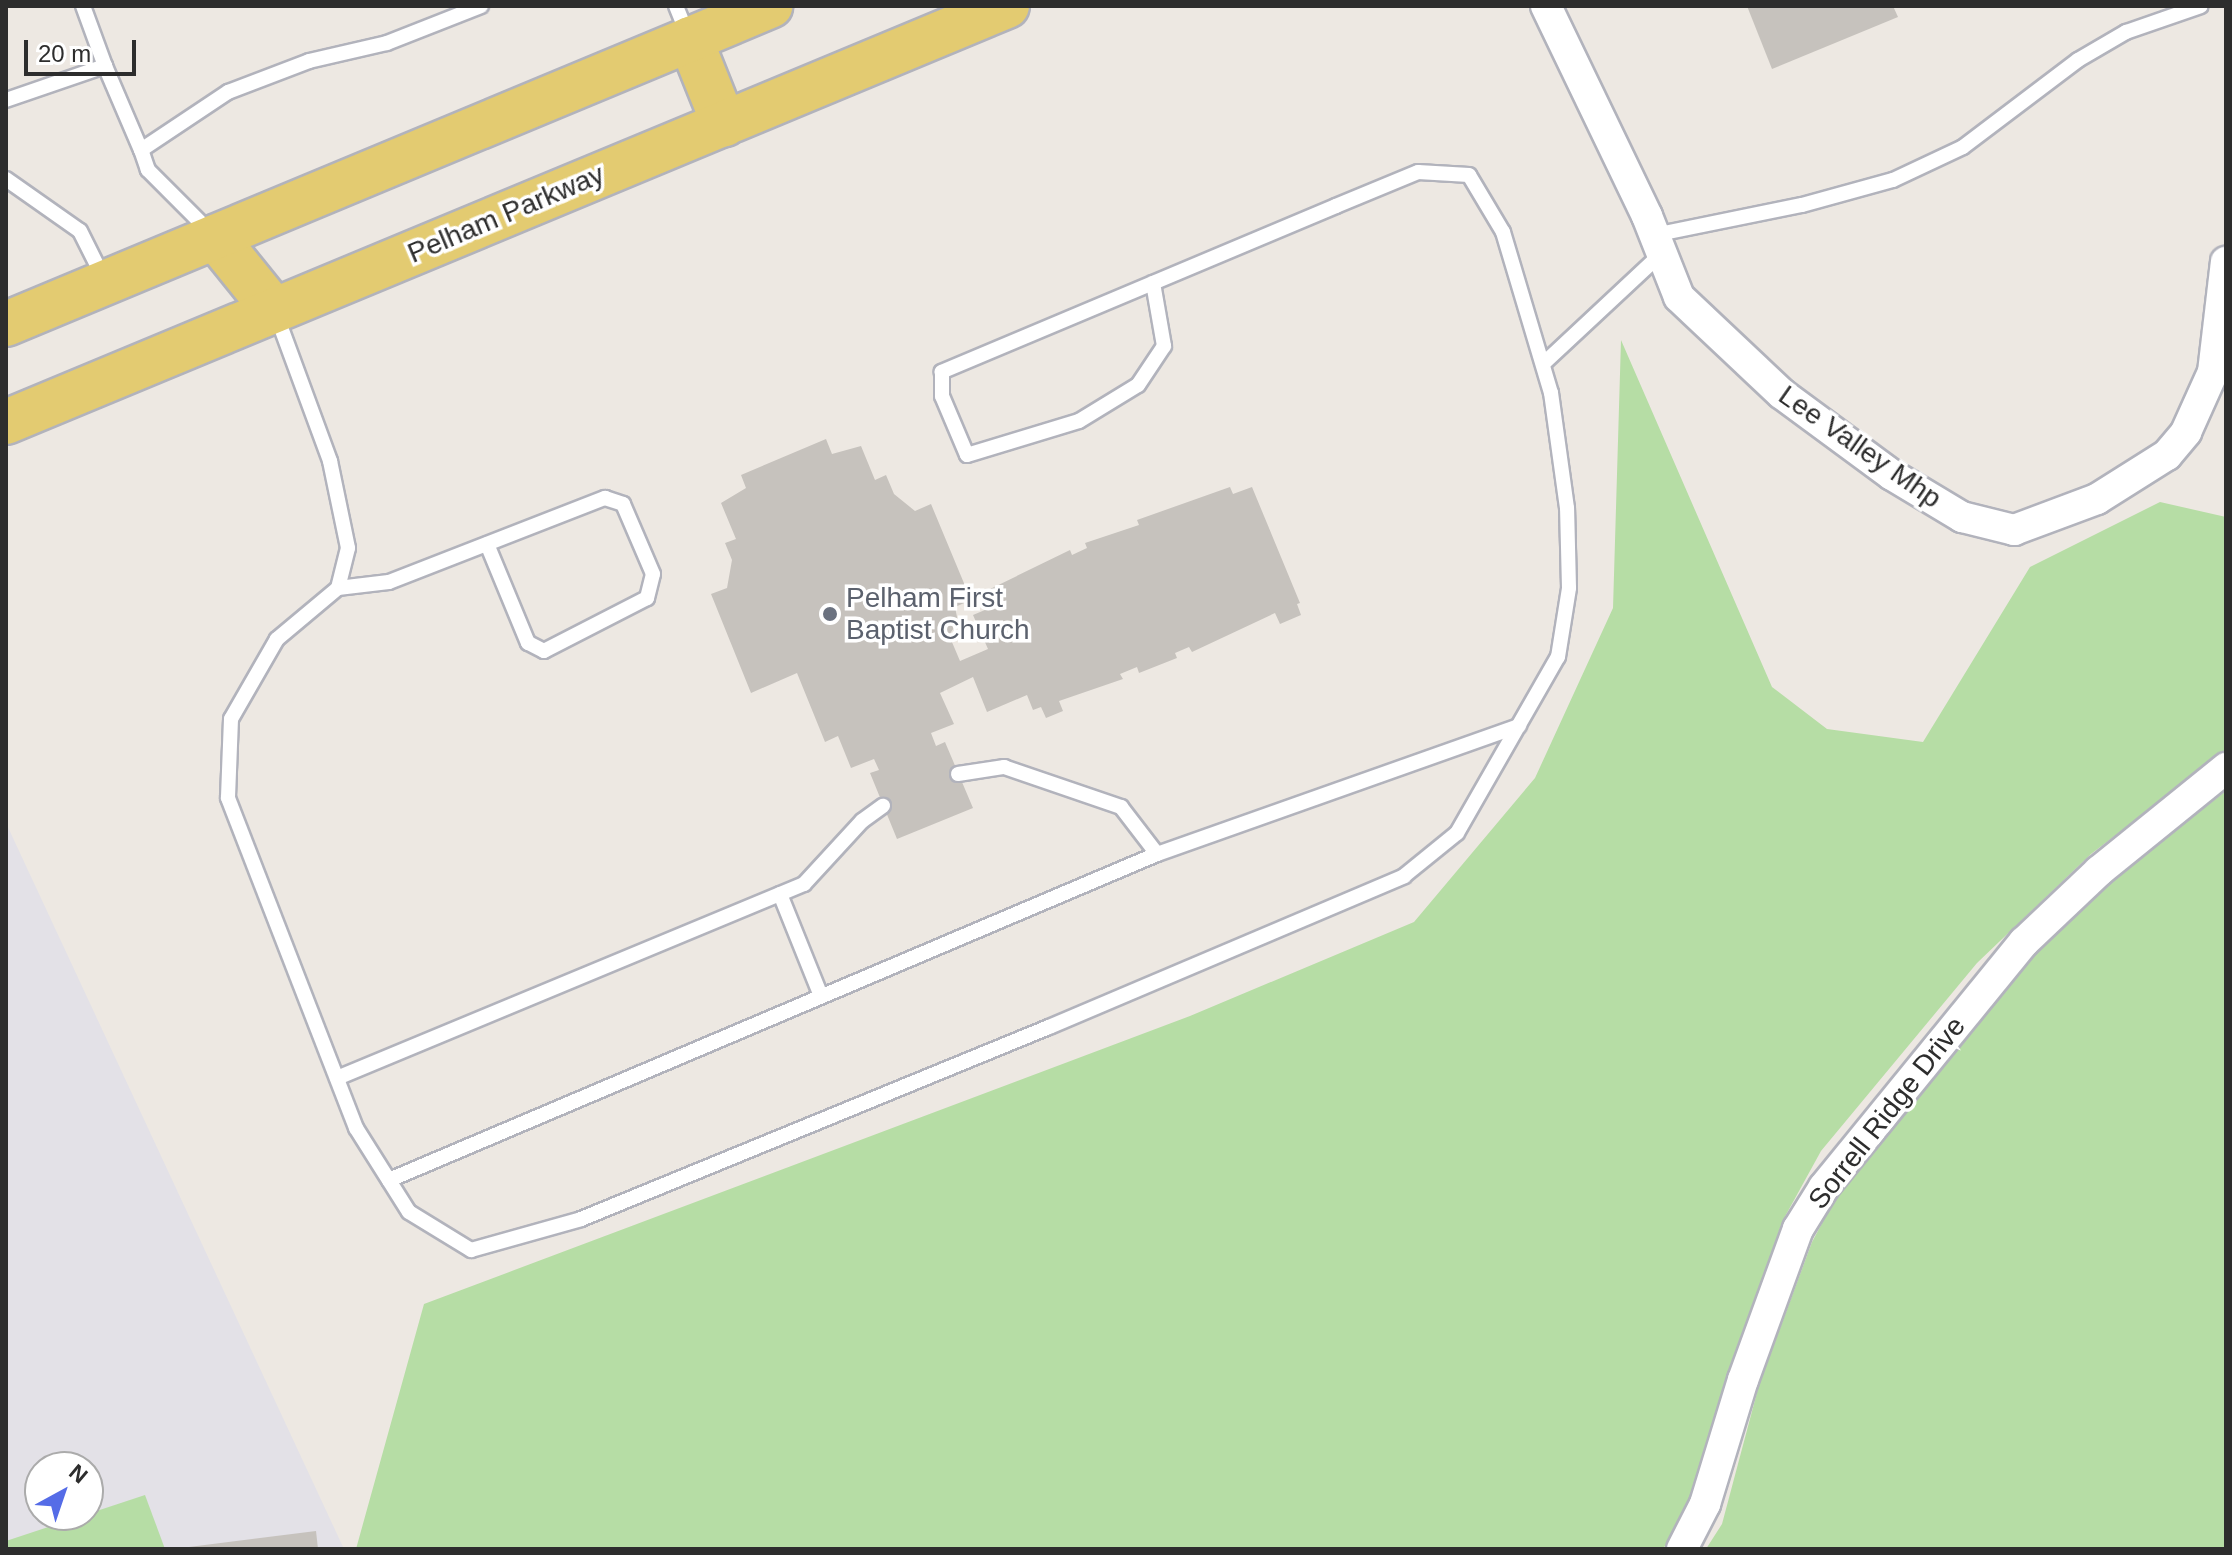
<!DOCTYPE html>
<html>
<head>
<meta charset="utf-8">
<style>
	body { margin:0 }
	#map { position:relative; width:2232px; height:1555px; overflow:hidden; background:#ede8e2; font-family:Helvetica,sans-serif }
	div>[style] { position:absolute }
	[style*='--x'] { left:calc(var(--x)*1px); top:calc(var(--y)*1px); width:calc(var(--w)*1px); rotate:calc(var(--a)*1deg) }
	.industrial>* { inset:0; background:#e3e1e7 }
	.green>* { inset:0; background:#b6dda5 }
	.building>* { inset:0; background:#c6c2bd }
	.roads { filter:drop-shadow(2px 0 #b2b3bc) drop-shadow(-2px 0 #b2b3bc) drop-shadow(0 2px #b2b3bc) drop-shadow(0 -2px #b2b3bc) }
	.lane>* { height:14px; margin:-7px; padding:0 7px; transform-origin:7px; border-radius:7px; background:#fff }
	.street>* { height:30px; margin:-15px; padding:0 15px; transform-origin:15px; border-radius:15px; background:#fff }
	.primary>* { height:44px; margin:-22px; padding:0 22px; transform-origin:22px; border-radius:22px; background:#e3cb71 }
	.dots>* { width:22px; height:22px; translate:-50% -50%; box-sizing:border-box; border:4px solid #fff; border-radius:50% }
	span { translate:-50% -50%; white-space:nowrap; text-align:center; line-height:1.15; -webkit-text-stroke:7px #fff; paint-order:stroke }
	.street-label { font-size:28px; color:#2d2d2d }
	.worship-label { font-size:28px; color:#5b616d }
	.left { translate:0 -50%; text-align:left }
	.frame { position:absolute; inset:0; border:8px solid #2d2d2d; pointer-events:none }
	.north { position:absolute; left:24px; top:1451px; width:80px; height:80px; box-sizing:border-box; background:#fff; border:2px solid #ababab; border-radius:50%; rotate:40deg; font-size:22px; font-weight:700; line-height:32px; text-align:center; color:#2d2d2d }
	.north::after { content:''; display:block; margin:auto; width:28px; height:36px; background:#556ce7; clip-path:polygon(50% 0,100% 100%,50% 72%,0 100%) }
	.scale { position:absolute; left:24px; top:40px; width:112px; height:36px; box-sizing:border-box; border:4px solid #2d2d2d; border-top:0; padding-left:10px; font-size:24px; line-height:28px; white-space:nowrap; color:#2d2d2d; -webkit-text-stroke:6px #fff; paint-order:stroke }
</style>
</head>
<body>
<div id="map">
	<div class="industrial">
		<div style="clip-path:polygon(evenodd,6px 823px,344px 1549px,6px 1549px,6px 823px,40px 1467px,88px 1467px,88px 1515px,40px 1515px,40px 1467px)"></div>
	</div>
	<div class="green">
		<div style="clip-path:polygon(1621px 340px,1772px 687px,1827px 729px,1923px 742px,2030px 567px,2160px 502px,2226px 517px,2226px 751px,2091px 854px,1977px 963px,1821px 1151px,1782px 1222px,1688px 1509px,1663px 1549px,356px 1549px,424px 1304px,1190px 1016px,1414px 922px,1535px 778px,1613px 608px)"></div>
		<div style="clip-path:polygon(2226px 791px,2226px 1549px,1706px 1549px,1722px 1524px,1759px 1385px,1812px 1242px,1846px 1178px,1908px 1110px,2005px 985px,2107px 883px)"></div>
		<div style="clip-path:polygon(145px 1495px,165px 1549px,6px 1549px,6px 1541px)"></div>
	</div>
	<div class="building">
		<div style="clip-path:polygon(1747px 6px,1893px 6px,1898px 17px,1772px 69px)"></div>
		<div style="clip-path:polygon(826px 439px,832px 454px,861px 446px,875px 480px,886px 475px,894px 494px,915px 511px,931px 504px,971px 600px,955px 607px,958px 622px,949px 635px,960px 661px,988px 649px,973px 615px,992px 607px,986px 591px,1070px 550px,1072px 555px,1087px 548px,1085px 543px,1139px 525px,1137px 520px,1230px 487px,1233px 494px,1252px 487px,1300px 603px,1297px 604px,1301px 615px,1280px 624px,1275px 613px,1192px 652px,1189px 647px,1175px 653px,1177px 658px,1139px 673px,1137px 667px,1120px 674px,1123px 679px,1059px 701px,1063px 711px,1046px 718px,1041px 707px,1033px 710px,1027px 695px,987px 712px,973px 677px,940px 693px,954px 724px,931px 733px,936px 746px,945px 742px,973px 808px,897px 839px,870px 773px,879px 770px,874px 759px,851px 768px,838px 736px,825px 742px,797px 673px,751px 693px,711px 594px,727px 588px,732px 560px,725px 543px,736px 539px,721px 503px,746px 488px,741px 475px)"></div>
		<div style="clip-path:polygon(316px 1531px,318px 1549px,189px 1549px,189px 1547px)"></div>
	</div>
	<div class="roads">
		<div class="lane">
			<div style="--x:676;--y:6;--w:31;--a:68"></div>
			<div style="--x:105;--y:66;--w:91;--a:66.8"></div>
			<div style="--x:6;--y:100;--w:105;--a:-19"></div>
			<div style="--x:105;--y:66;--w:64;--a:-110.1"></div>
			<div style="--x:6;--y:179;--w:90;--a:35.1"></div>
			<div style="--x:80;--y:231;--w:54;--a:63.4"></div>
			<div style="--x:212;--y:234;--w:91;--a:-135"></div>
			<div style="--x:148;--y:170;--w:21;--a:-109"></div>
			<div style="--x:141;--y:150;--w:105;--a:-33.7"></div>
			<div style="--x:228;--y:92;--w:87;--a:-20.9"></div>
			<div style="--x:309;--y:61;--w:80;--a:-13"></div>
			<div style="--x:387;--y:43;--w:101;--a:-21.5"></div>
			<div style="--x:1654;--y:235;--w:151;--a:-11.5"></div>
			<div style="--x:1802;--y:205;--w:94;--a:-15.4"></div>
			<div style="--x:1893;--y:180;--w:77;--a:-25.2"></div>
			<div style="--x:1963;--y:147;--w:144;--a:-37.1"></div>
			<div style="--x:2078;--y:60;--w:56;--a:-30.3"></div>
			<div style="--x:2126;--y:32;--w:79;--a:-19.1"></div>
			<div style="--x:276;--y:314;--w:157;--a:69.8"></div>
			<div style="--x:330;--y:461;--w:89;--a:78.3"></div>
			<div style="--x:348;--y:548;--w:41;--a:104"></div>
			<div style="--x:338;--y:588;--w:80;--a:140.1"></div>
			<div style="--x:277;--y:639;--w:92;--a:119.9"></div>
			<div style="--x:231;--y:719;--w:79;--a:92.2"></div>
			<div style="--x:228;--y:798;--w:354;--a:68.8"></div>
			<div style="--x:356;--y:1128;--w:99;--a:57.8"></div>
			<div style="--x:409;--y:1212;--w:73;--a:31.5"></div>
			<div style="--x:471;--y:1250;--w:114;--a:-15.7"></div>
			<div style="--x:581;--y:1219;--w:506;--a:-22.31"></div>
			<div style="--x:1049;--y:1027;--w:386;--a:-23"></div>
			<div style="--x:1404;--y:876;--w:68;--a:-39.1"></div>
			<div style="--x:1457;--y:833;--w:203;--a:-60.2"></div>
			<div style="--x:1558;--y:657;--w:70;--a:-80.9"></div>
			<div style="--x:1569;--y:588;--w:80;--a:-91.4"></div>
			<div style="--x:1567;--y:508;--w:116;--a:-97.9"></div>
			<div style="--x:1551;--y:393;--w:168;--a:-106.6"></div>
			<div style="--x:1503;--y:232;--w:66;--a:-120.8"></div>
			<div style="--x:1469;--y:175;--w:51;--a:-176.6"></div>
			<div style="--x:1418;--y:172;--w:89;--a:157.5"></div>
			<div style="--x:1336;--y:206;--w:428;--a:157.2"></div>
			<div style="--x:942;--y:372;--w:24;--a:90"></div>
			<div style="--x:942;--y:396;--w:64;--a:67"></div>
			<div style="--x:967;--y:455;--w:117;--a:-16.9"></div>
			<div style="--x:1079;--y:421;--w:69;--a:-31.4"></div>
			<div style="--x:1138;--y:385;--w:47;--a:-56.3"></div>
			<div style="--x:1164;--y:346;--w:64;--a:-99.9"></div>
			<div style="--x:1543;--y:364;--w:161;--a:-43"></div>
			<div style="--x:338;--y:588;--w:51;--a:-6.7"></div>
			<div style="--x:389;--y:582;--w:232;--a:-21.3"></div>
			<div style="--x:605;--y:498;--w:19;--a:18"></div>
			<div style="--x:623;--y:504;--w:76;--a:66.8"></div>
			<div style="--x:653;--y:574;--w:25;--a:104"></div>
			<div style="--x:647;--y:598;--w:116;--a:152.8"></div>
			<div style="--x:544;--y:651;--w:18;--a:-153"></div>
			<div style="--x:528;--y:643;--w:107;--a:-112.5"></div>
			<div style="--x:958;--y:774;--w:47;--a:-8.7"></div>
			<div style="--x:1004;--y:767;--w:124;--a:18.9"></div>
			<div style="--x:1121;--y:807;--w:59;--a:52.5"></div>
			<div style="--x:780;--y:894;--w:110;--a:68.1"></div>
			<div style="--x:337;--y:1078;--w:506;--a:-22.56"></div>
			<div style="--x:804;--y:884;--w:86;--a:-47.4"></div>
			<div style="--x:862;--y:821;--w:26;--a:-36"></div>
			<div style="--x:389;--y:1180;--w:834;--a:-23"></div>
			<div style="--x:1157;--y:854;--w:384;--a:-19.5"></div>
		</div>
		<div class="street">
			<div style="--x:1546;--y:6;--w:233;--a:64.3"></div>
			<div style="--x:1647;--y:216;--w:87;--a:68.4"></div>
			<div style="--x:1679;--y:297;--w:141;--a:43.3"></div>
			<div style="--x:1782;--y:394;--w:137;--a:36.4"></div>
			<div style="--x:1892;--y:475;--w:82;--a:31"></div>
			<div style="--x:1962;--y:517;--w:54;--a:14"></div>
			<div style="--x:2014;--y:530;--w:89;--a:-20.5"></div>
			<div style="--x:2097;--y:499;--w:83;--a:-32.2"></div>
			<div style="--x:2167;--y:455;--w:30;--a:-50"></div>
			<div style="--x:2186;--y:432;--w:66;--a:-65.8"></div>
			<div style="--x:2213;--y:372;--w:111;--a:-83.3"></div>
			<div style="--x:1682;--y:1549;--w:51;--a:-62.9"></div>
			<div style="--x:1705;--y:1504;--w:130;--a:-73"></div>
			<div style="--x:1743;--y:1380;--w:161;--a:-70"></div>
			<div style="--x:1798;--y:1229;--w:49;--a:-58.2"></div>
			<div style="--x:1824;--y:1187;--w:316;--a:-50.8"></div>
			<div style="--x:2024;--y:942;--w:103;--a:-43.4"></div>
			<div style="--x:2099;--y:871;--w:164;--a:-39"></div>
		</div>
		<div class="primary">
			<div style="--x:690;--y:39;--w:92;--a:68.2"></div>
			<div style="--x:215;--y:237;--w:94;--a:51.1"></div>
			<div style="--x:6;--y:324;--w:828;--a:-22.6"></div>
			<div style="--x:6;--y:422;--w:1084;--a:-22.57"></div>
		</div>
	</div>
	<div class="dots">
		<div style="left:830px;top:614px;background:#6b7280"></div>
	</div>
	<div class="street-label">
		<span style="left:506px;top:214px;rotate:-23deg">Pelham Parkway</span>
		<span style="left:1860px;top:447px;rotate:35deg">Lee Valley Mhp</span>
		<span style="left:1887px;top:1113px;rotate:-52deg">Sorrell Ridge Drive</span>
	</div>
	<div class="worship-label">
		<span class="left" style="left:846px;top:614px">Pelham First<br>Baptist Church</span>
	</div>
	<div class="frame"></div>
	<div class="north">N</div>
	<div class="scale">20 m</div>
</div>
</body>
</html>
